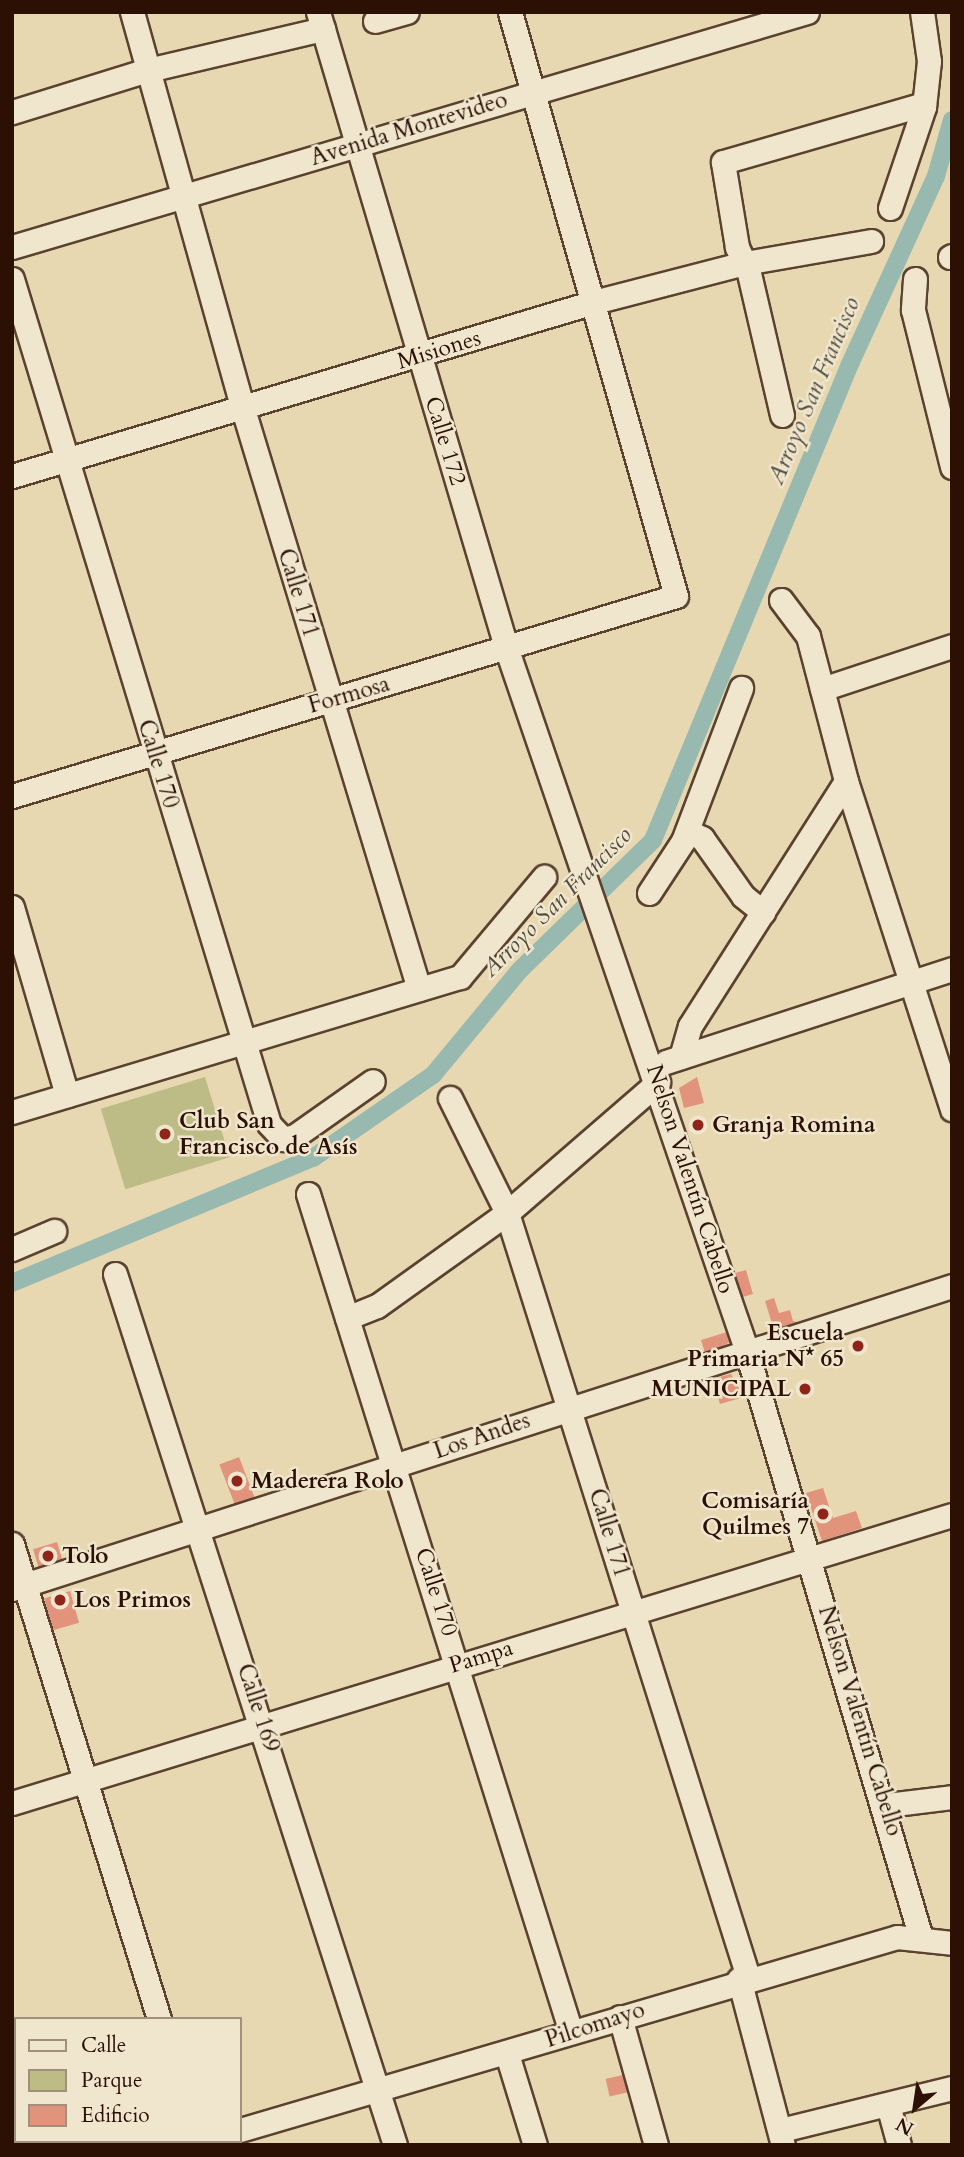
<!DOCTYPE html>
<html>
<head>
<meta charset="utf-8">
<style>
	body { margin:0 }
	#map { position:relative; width:964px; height:2157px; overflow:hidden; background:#e7d8b2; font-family:Cardo,serif }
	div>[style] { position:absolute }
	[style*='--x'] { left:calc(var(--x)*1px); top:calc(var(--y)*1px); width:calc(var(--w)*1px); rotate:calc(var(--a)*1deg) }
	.green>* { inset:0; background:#bdbc87; transform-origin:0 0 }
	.canal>* { height:18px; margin:-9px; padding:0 9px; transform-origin:9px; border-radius:9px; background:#97b9b0 }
	.building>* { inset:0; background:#e1947b; transform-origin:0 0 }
	.roads { filter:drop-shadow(2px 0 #5a422f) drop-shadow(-2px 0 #5a422f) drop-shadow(0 2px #5a422f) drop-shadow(0 -2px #5a422f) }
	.minor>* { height:23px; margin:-11.5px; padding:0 11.5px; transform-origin:11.5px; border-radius:11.5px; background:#efe6cd }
	.dots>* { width:19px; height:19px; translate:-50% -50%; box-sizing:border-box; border:4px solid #efe6cd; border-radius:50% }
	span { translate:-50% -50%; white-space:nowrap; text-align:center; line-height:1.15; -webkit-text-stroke:5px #efe6cd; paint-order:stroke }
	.street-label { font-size:23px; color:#2b1003 }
	.poi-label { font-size:23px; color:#2b1003; font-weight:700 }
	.left { translate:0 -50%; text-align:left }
	.right { translate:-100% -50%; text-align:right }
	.water-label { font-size:24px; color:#514b40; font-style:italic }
	.frame { position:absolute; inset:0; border:14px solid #2b1003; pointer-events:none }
	.legend { position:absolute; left:14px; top:2017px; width:228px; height:126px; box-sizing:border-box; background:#efe6cd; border:2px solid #a1907c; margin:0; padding:9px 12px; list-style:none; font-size:21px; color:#2b1003 }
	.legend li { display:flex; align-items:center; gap:14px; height:35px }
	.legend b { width:35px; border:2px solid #a1907c }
	.north { position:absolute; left:880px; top:2073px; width:70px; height:70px; -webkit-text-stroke:5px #efe6cd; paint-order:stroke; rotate:209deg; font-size:19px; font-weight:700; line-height:28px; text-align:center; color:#2b1003 }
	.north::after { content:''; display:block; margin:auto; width:24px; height:32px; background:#2b1003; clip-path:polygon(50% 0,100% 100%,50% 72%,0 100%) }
</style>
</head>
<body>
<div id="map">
	<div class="green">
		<div style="left:205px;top:1077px;width:84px;height:109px;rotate:73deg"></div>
	</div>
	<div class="canal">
		<div style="--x:12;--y:1283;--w:326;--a:-22.6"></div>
		<div style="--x:313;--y:1158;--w:146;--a:-34.7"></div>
		<div style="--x:433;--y:1075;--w:136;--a:-50.4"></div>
		<div style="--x:520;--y:970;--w:186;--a:-44.3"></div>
		<div style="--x:653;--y:840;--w:515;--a:-67.52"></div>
		<div style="--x:850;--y:364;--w:207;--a:-65.4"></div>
		<div style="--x:936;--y:176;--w:58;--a:-74.1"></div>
	</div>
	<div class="building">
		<div style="clip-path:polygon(697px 1077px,704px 1103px,684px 1108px,679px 1088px)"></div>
		<div style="left:702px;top:1118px;width:11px;height:13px;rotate:75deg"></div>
		<div style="left:746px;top:1270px;width:25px;height:12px;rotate:74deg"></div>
		<div style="clip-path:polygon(774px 1298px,779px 1313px,790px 1310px,793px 1321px,803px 1324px,775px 1333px,765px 1301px)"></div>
		<div style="clip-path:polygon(727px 1332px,730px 1342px,706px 1356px,701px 1340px)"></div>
		<div style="clip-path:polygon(731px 1374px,744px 1397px,720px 1404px,712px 1379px)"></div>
		<div style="left:239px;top:1457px;width:44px;height:21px;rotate:69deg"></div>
		<div style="clip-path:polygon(823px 1488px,833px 1518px,856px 1511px,862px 1528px,822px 1541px,806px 1493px)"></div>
		<div style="left:57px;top:1542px;width:21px;height:25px;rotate:73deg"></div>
		<div style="left:70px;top:1591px;width:33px;height:27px;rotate:74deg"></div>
		<div style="left:627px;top:2074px;width:18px;height:22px;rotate:77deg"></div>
	</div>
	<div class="roads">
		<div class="minor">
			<div style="--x:132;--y:12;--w:412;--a:74.4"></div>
			<div style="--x:243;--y:409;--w:606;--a:73.12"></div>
			<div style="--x:318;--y:12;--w:665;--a:73.5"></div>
			<div style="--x:507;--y:650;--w:739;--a:71.12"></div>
			<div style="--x:746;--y:1349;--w:614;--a:73.45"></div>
			<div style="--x:375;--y:21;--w:33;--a:-16"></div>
			<div style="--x:12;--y:112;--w:142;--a:-17.2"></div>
			<div style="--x:148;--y:70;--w:180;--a:-13.2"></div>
			<div style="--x:890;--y:208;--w:107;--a:-71.4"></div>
			<div style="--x:924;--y:107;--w:46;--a:-83.8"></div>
			<div style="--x:929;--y:61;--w:49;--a:-98.1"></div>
			<div style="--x:12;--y:247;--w:829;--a:-16.47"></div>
			<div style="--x:950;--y:257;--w:2;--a:-27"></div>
			<div style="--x:12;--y:279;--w:883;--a:73.08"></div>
			<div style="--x:269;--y:1124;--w:21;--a:47"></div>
			<div style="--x:283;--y:1139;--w:12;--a:-14"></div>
			<div style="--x:295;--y:1136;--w:95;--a:-35.2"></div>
			<div style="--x:915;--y:279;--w:31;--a:94"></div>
			<div style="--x:913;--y:310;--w:162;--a:76"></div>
			<div style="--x:782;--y:415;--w:146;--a:-103.1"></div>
			<div style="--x:749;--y:273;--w:29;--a:-115"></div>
			<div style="--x:737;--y:247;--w:86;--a:-99.4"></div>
			<div style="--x:723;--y:162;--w:209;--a:-16.1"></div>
			<div style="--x:12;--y:476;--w:607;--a:-16.65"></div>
			<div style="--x:594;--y:302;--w:156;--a:-14.5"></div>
			<div style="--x:745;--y:263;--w:128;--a:-9.9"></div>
			<div style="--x:781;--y:600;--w:45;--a:53.1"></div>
			<div style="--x:808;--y:636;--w:150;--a:75.3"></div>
			<div style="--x:846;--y:781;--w:345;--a:72.1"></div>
			<div style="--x:822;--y:689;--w:137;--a:-18.3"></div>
			<div style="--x:12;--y:796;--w:693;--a:-16.76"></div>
			<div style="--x:676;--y:596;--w:607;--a:-105.87"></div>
			<div style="--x:687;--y:831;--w:17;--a:25"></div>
			<div style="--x:702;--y:838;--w:71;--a:54.7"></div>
			<div style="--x:743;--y:896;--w:26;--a:39"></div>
			<div style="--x:649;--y:893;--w:62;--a:-56.8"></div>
			<div style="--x:683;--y:841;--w:164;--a:-69.2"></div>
			<div style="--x:12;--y:907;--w:196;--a:73.7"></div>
			<div style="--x:681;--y:1057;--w:32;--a:-74"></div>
			<div style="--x:690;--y:1026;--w:290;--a:-57.5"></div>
			<div style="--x:666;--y:1062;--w:301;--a:-18"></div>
			<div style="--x:450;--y:1098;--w:128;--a:63.6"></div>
			<div style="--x:507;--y:1213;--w:801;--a:72.49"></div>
			<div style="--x:12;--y:1112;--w:468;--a:-16.8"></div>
			<div style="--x:460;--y:977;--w:131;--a:-50"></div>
			<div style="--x:308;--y:1194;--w:878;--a:72.58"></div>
			<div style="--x:12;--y:1249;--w:46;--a:-23.2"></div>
			<div style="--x:115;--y:1274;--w:915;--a:72.18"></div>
			<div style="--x:347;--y:1318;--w:32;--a:-22"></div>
			<div style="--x:377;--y:1306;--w:160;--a:-35.6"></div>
			<div style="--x:507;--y:1213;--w:200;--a:-40.9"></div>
			<div style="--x:12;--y:1544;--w:497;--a:72.8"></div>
			<div style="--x:12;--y:1589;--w:988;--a:-17.87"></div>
			<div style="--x:12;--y:1803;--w:983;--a:-17.03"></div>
			<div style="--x:887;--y:1805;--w:65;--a:-7"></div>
			<div style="--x:739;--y:1979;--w:172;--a:75.2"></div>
			<div style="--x:620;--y:2017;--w:133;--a:74.3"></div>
			<div style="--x:507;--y:2054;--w:95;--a:72.9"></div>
			<div style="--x:888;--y:2105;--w:41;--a:74.6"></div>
			<div style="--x:240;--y:2130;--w:685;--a:-16.37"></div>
			<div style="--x:897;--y:1937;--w:55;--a:6.2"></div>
			<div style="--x:781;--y:2130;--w:176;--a:-13.8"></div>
			<div style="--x:190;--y:2145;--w:14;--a:-17"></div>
		</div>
	</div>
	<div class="dots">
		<div style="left:698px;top:1125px;background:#8f2418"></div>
		<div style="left:165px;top:1134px;background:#8f2418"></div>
		<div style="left:858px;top:1346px;background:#8f2418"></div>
		<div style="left:805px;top:1389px;background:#8f2418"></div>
		<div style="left:237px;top:1481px;background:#8f2418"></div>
		<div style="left:823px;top:1514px;background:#8f2418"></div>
		<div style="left:48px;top:1556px;background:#8f2418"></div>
		<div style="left:60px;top:1600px;background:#8f2418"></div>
	</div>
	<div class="street-label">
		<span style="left:409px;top:129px;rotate:-17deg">Avenida Montevideo</span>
		<span style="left:439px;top:350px;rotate:-17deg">Misiones</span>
		<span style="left:445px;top:441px;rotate:73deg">Calle 172</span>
		<span style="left:298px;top:593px;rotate:73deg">Calle 171</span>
		<span style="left:349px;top:695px;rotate:-16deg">Formosa</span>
		<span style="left:158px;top:764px;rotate:73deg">Calle 170</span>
		<span style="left:690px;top:1179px;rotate:72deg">Nelson Valentín Cabello</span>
		<span style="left:482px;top:1436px;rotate:-19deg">Los Andes</span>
		<span style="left:609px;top:1533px;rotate:73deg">Calle 171</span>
		<span style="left:436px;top:1592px;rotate:72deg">Calle 170</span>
		<span style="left:481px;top:1657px;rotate:-17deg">Pampa</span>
		<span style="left:258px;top:1708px;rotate:72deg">Calle 169</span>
		<span style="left:860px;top:1721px;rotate:73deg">Nelson Valentín Cabello</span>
		<span style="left:595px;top:2025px;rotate:-18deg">Pilcomayo</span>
	</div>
	<div class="poi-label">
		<span class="left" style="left:179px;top:1134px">Club San<br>Francisco de Asís</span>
		<span class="left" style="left:712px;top:1125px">Granja Romina</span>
		<span class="right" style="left:844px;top:1346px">Escuela<br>Primaria N* 65</span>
		<span class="right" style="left:791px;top:1389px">MUNICIPAL</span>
		<span class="left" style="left:251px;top:1481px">Maderera Rolo</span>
		<span class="right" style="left:809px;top:1514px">Comisaría<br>Quilmes 7</span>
		<span class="left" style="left:62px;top:1556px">Tolo</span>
		<span class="left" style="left:74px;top:1600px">Los Primos</span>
	</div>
	<div class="water-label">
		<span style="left:814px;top:391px;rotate:-67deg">Arroyo San Francisco</span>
		<span style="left:557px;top:902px;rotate:-45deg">Arroyo San Francisco</span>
	</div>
	<div class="frame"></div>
	<ul class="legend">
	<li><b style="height:9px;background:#efe6cd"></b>Calle</li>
	<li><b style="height:19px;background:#bdbc87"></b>Parque</li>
	<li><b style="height:19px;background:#e1947b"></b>Edificio</li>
	</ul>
	<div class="north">N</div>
</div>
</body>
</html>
